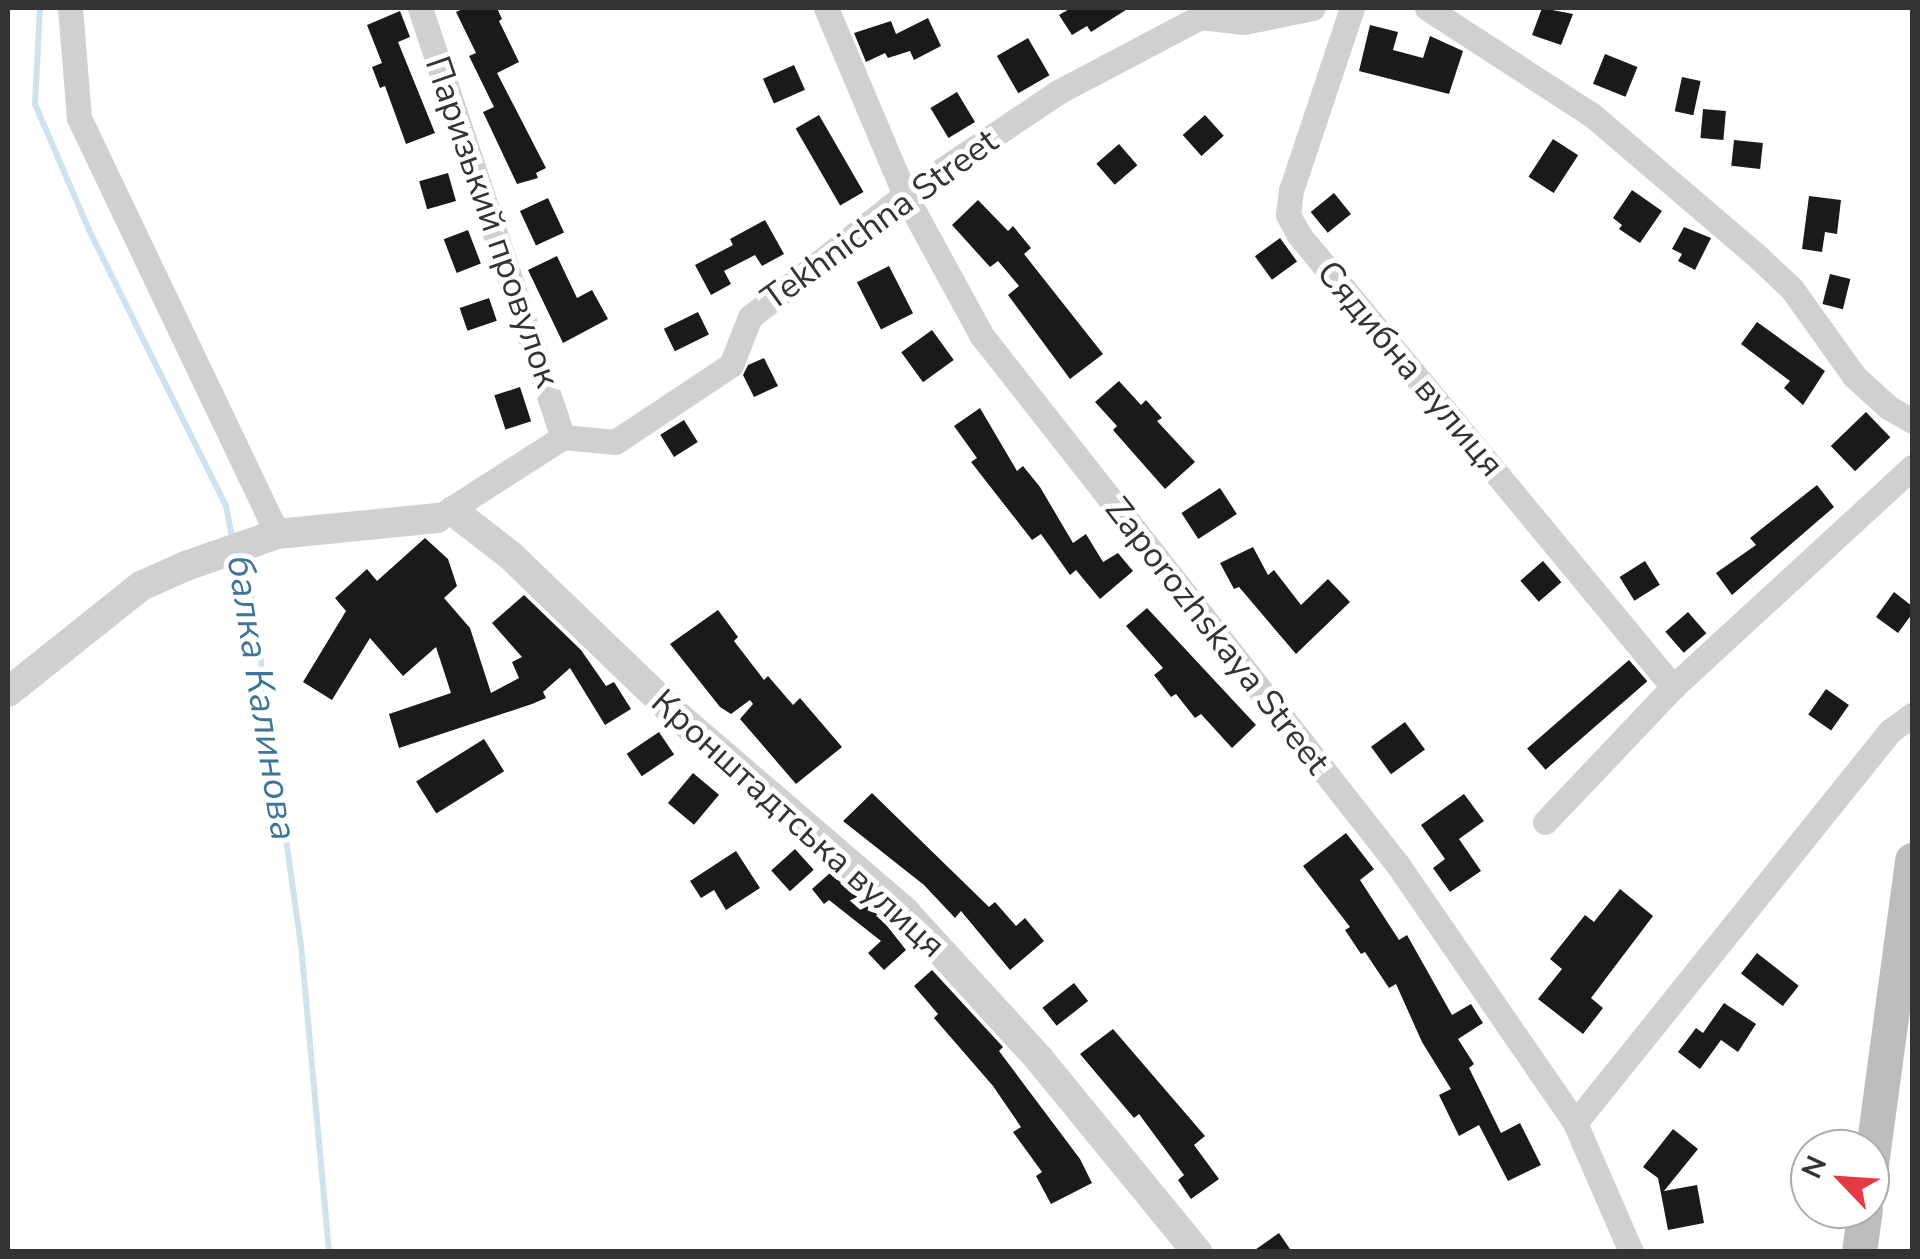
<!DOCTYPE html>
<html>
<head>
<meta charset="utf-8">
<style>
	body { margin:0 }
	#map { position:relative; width:1920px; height:1259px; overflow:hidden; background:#fff; font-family:"Nunito Sans",sans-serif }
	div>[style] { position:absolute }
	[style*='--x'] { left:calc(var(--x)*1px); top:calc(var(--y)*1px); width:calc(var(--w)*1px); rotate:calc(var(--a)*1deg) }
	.stream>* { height:6px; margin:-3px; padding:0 3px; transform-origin:3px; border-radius:3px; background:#cfe2ee }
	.building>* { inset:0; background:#1a1a1a; transform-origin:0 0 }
	.minor>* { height:25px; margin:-12.5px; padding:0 12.5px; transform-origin:12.5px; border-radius:12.5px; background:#d0d0d0 }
	.tertiary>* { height:30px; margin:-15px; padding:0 15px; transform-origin:15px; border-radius:15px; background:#d0d0d0 }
	.secondary>* { height:35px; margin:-17.5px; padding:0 17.5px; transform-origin:17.5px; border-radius:17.5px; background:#bdbdbd }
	span { translate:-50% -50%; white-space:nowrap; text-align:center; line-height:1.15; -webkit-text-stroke:10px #fff; paint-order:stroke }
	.street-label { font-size:35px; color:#333 }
	.water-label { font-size:38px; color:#3f7597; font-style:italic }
	.frame { position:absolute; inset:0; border:10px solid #333; pointer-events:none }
	.north { position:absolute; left:1790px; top:1129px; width:100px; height:100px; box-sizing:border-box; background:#fff; border:2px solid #adadad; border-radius:50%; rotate:295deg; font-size:28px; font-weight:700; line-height:40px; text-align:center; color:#333 }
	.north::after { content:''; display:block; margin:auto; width:35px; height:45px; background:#e63946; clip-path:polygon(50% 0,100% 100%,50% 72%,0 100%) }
</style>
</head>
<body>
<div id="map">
	<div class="stream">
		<div style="--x:40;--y:8;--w:96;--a:93"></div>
		<div style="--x:35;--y:104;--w:137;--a:66.8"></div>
		<div style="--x:89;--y:230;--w:308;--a:63.6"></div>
		<div style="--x:226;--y:506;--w:37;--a:79"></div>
		<div style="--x:240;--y:559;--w:26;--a:67"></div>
		<div style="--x:250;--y:583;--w:365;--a:82"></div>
		<div style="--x:301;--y:944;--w:309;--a:84.8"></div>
	</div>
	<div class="building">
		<div style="clip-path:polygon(465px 8px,497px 8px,502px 19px,499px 21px,519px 62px,497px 73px,546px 168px,536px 173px,538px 178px,517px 184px,483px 112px,494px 107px,469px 56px,476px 53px,456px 12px)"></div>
		<div style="clip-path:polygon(1071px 8px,1129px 8px,1091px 32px,1087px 26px,1072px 35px,1059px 15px)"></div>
		<div style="clip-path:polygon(1542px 8px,1573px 14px,1561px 45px,1532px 35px)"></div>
		<div style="clip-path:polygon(400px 11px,410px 37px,398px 42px,435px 133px,406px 144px,385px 86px,380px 88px,372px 67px,382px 63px,367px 25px)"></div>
		<div style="clip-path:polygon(928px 18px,941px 46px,914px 60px,910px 51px,888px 58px,885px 53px,866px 62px,854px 33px,891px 21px,896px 34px)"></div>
		<div style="clip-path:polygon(1370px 25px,1398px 32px,1393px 50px,1423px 58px,1430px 36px,1463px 51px,1449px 94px,1359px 71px)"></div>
		<div style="left:1028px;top:38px;width:43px;height:36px;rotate:60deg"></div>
		<div style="left:1605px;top:54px;width:35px;height:32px;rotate:22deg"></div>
		<div style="left:794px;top:65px;width:27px;height:34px;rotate:66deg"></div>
		<div style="left:1682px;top:77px;width:19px;height:35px;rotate:12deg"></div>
		<div style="left:957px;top:92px;width:35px;height:31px;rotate:59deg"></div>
		<div style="left:1703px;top:109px;width:23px;height:29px;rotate:5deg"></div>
		<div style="left:819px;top:115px;width:89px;height:27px;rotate:60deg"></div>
		<div style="left:1205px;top:115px;width:28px;height:30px;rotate:48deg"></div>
		<div style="left:1553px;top:139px;width:30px;height:45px;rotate:33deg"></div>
		<div style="left:1734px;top:140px;width:29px;height:26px;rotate:6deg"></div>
		<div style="left:1119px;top:144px;width:28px;height:30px;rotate:49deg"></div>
		<div style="left:448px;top:173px;width:29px;height:30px;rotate:74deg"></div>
		<div style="clip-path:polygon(1632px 190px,1662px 211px,1640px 243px,1619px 229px,1622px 225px,1613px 218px)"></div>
		<div style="left:1334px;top:193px;width:27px;height:30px;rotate:51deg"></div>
		<div style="clip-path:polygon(1809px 196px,1841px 200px,1837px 234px,1825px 232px,1822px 252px,1802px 249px)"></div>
		<div style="left:548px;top:198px;width:38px;height:31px;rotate:65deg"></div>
		<div style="clip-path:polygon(978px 200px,1008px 231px,1013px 226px,1031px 248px,1024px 254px,1103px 354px,1070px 379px,1008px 295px,1019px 286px,998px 261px,990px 267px,952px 225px)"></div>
		<div style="clip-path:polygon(765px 220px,784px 254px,762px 266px,755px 255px,724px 271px,731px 284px,711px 295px,695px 265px,733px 245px,730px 239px)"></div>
		<div style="clip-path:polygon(1684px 227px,1711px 238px,1695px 270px,1678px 261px,1682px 254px,1672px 249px)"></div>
		<div style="left:468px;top:230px;width:36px;height:26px;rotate:69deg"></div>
		<div style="left:1280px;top:238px;width:29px;height:31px;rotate:54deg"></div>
		<div style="clip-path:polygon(557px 256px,577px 298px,592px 290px,608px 319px,563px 343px,528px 270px)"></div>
		<div style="left:889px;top:266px;width:53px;height:36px;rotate:63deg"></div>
		<div style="left:1830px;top:274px;width:21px;height:31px;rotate:14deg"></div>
		<div style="left:489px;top:298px;width:24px;height:31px;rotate:71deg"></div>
		<div style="left:698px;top:312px;width:25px;height:38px;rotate:64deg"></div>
		<div style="clip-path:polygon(1757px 322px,1825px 371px,1803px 405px,1784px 388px,1790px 381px,1741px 344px)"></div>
		<div style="left:932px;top:330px;width:37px;height:38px;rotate:54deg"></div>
		<div style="clip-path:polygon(764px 358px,778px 386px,754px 397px,743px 375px,748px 365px)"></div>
		<div style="clip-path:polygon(1119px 381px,1141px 405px,1146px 400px,1162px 418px,1157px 421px,1195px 462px,1165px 489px,1113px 430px,1117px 426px,1095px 402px)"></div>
		<div style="left:520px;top:387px;width:36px;height:27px;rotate:72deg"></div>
		<div style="clip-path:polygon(980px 408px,1017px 471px,1023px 466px,1040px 487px,1073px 543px,1086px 534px,1103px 562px,1118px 553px,1133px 571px,1100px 599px,1076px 570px,1070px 575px,1041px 534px,1032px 540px,971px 462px,977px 458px,954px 426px)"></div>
		<div style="left:1866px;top:412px;width:35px;height:49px;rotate:46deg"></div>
		<div style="left:684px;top:420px;width:26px;height:28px;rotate:58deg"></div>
		<div style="clip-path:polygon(1817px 485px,1834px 507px,1732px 595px,1716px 573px,1756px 545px,1750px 538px)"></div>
		<div style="left:1220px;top:488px;width:31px;height:46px;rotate:57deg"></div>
		<div style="clip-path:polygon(425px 538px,448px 559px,457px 586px,444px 598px,470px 628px,491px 693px,519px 678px,512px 662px,522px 657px,492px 623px,524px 595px,581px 650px,606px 686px,614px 682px,631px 709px,605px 725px,570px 668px,543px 692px,546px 698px,532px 704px,399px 748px,389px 714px,451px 693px,436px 647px,403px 676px,370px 638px,332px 700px,303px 682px,346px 611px,335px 598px,367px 569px,377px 581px)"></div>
		<div style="clip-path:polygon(1253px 547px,1268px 575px,1274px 570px,1301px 605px,1328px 579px,1350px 602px,1296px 654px,1239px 587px,1234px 589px,1220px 563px)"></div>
		<div style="left:1543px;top:561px;width:28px;height:30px;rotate:49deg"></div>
		<div style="left:1645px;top:561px;width:28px;height:30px;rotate:58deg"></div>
		<div style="clip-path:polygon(1894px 592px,1912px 606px,1912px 614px,1898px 633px,1876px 617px)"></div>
		<div style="clip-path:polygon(1147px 608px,1256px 725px,1232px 748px,1201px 714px,1195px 718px,1176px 694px,1171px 697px,1154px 675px,1163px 668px,1126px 626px)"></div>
		<div style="clip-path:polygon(718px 610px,738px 637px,734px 641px,764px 680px,768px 676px,793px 705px,800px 698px,842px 747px,796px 784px,740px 719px,753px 704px,750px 700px,731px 714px,720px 707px,670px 644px)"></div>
		<div style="left:1688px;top:612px;width:28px;height:30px;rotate:49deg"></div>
		<div style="left:1629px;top:660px;width:28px;height:135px;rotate:49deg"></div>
		<div style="left:1826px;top:689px;width:28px;height:31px;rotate:35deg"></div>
		<div style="left:1405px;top:722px;width:34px;height:42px;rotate:54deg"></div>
		<div style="left:659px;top:732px;width:27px;height:39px;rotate:56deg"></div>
		<div style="left:484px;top:739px;width:38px;height:80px;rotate:58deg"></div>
		<div style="left:693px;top:773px;width:34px;height:39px;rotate:40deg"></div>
		<div style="clip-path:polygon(872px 793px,989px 907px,995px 902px,1016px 926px,1025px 918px,1044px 941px,1010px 970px,961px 911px,955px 918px,924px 885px,843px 821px)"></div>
		<div style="clip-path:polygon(1464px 794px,1484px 821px,1459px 839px,1481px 871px,1450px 892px,1433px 868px,1445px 859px,1421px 825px)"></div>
		<div style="clip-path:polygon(1346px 833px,1374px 869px,1360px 880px,1399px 940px,1407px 935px,1452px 1015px,1471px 1004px,1483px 1023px,1458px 1039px,1474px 1064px,1469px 1068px,1501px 1133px,1520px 1123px,1541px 1165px,1508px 1181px,1479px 1125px,1459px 1136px,1439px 1095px,1451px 1089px,1422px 1042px,1396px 984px,1389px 988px,1365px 952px,1361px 954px,1345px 930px,1350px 927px,1303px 866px)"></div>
		<div style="left:795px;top:849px;width:28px;height:32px;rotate:48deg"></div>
		<div style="clip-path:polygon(736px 851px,760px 888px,726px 910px,714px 890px,701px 898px,690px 881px)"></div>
		<div style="clip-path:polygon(830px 873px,880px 917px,906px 950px,884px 970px,868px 953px,881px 941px,829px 900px,824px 904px,812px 889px)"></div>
		<div style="clip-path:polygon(1620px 889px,1653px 916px,1591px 998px,1603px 1008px,1583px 1034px,1538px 999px,1562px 969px,1550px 959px,1585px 915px,1594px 922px)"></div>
		<div style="left:1757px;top:953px;width:53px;height:26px;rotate:38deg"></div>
		<div style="clip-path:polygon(932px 970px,1003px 1047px,999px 1051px,1080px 1159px,1092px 1183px,1051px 1204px,1036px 1176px,1042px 1172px,1013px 1132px,1021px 1127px,993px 1086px,934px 1018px,938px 1014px,914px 986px)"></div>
		<div style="left:1074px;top:983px;width:23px;height:40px;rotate:52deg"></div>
		<div style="clip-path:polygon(1724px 1003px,1756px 1024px,1738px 1052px,1721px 1040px,1700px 1069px,1678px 1052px,1696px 1028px,1703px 1033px)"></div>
		<div style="clip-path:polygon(1113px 1029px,1205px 1136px,1194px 1145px,1219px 1179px,1191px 1199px,1178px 1180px,1184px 1175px,1139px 1114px,1134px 1118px,1080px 1054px)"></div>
		<div style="clip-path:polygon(1673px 1129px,1698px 1149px,1664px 1191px,1697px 1185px,1704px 1223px,1668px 1230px,1658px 1178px,1643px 1167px)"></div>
		<div style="clip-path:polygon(1279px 1233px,1292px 1252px,1252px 1252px)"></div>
	</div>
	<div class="minor">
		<div style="--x:70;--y:8;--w:110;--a:85.3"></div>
		<div style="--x:79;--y:118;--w:461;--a:64.5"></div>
		<div style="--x:420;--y:8;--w:452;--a:71.6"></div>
		<div style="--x:826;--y:8;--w:203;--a:67.1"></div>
		<div style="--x:905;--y:195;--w:161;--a:61.4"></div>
		<div style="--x:982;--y:336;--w:673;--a:51.82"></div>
		<div style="--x:1398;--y:865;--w:313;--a:55.5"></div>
		<div style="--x:1575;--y:1123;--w:141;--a:66.5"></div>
		<div style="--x:1352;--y:8;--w:192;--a:108.5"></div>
		<div style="--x:1291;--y:190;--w:25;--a:97"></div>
		<div style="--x:1288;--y:215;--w:23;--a:61"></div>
		<div style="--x:1299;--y:235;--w:587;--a:50.39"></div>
		<div style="--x:1427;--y:8;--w:197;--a:33"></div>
		<div style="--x:1592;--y:115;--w:217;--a:40.5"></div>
		<div style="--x:1757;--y:256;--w:48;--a:43.3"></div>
		<div style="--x:1792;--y:289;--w:107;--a:54.5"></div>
		<div style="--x:1854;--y:376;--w:46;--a:42.4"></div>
		<div style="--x:1888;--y:407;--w:28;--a:30"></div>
		<div style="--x:437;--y:518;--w:150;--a:-32.7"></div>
		<div style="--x:563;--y:437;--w:52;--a:5.5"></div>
		<div style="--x:615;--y:442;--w:139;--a:-33.6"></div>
		<div style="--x:731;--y:365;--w:52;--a:-68.4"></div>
		<div style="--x:750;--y:317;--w:197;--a:-38.2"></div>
		<div style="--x:905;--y:195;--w:184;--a:-33.9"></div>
		<div style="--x:1058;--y:92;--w:161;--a:-27.8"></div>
		<div style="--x:1200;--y:17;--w:44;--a:6.5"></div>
		<div style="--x:1244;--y:22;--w:70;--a:-11.5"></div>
		<div style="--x:1545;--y:822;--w:186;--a:-46.5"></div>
		<div style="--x:1673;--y:687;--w:325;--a:-42.6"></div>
		<div style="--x:1575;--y:1123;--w:503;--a:-51.22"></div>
		<div style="--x:1890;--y:731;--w:27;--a:-36"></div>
	</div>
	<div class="tertiary">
		<div style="--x:453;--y:511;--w:73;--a:37.8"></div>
		<div style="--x:511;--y:556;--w:226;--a:43.9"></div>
		<div style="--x:674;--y:713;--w:305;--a:40.7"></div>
		<div style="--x:905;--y:912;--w:200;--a:47.6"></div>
		<div style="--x:1040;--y:1060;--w:248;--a:50.7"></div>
		<div style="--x:8;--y:692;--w:170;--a:-38.6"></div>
		<div style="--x:141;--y:586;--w:49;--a:-24"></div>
		<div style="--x:186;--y:566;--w:96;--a:-19.4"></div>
		<div style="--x:277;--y:534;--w:161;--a:-5.7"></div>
	</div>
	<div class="secondary">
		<div style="--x:1870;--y:1172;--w:315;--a:-82.3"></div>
		<div style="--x:1859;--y:1252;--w:43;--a:-82.1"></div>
	</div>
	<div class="street-label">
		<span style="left:880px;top:220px;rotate:-36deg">Tekhnichna Street</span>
		<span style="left:492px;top:222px;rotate:71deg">Паризький провулок</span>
		<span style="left:1410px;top:369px;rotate:50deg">Сядибна вулиця</span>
		<span style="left:1217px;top:636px;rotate:52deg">Zaporozhskaya Street</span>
		<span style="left:798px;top:824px;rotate:42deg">Кронштадтська вулиця</span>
	</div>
	<div class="water-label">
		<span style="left:262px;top:698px;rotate:81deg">балка Калинова</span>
	</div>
	<div class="frame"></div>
	<div class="north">N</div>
</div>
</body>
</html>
